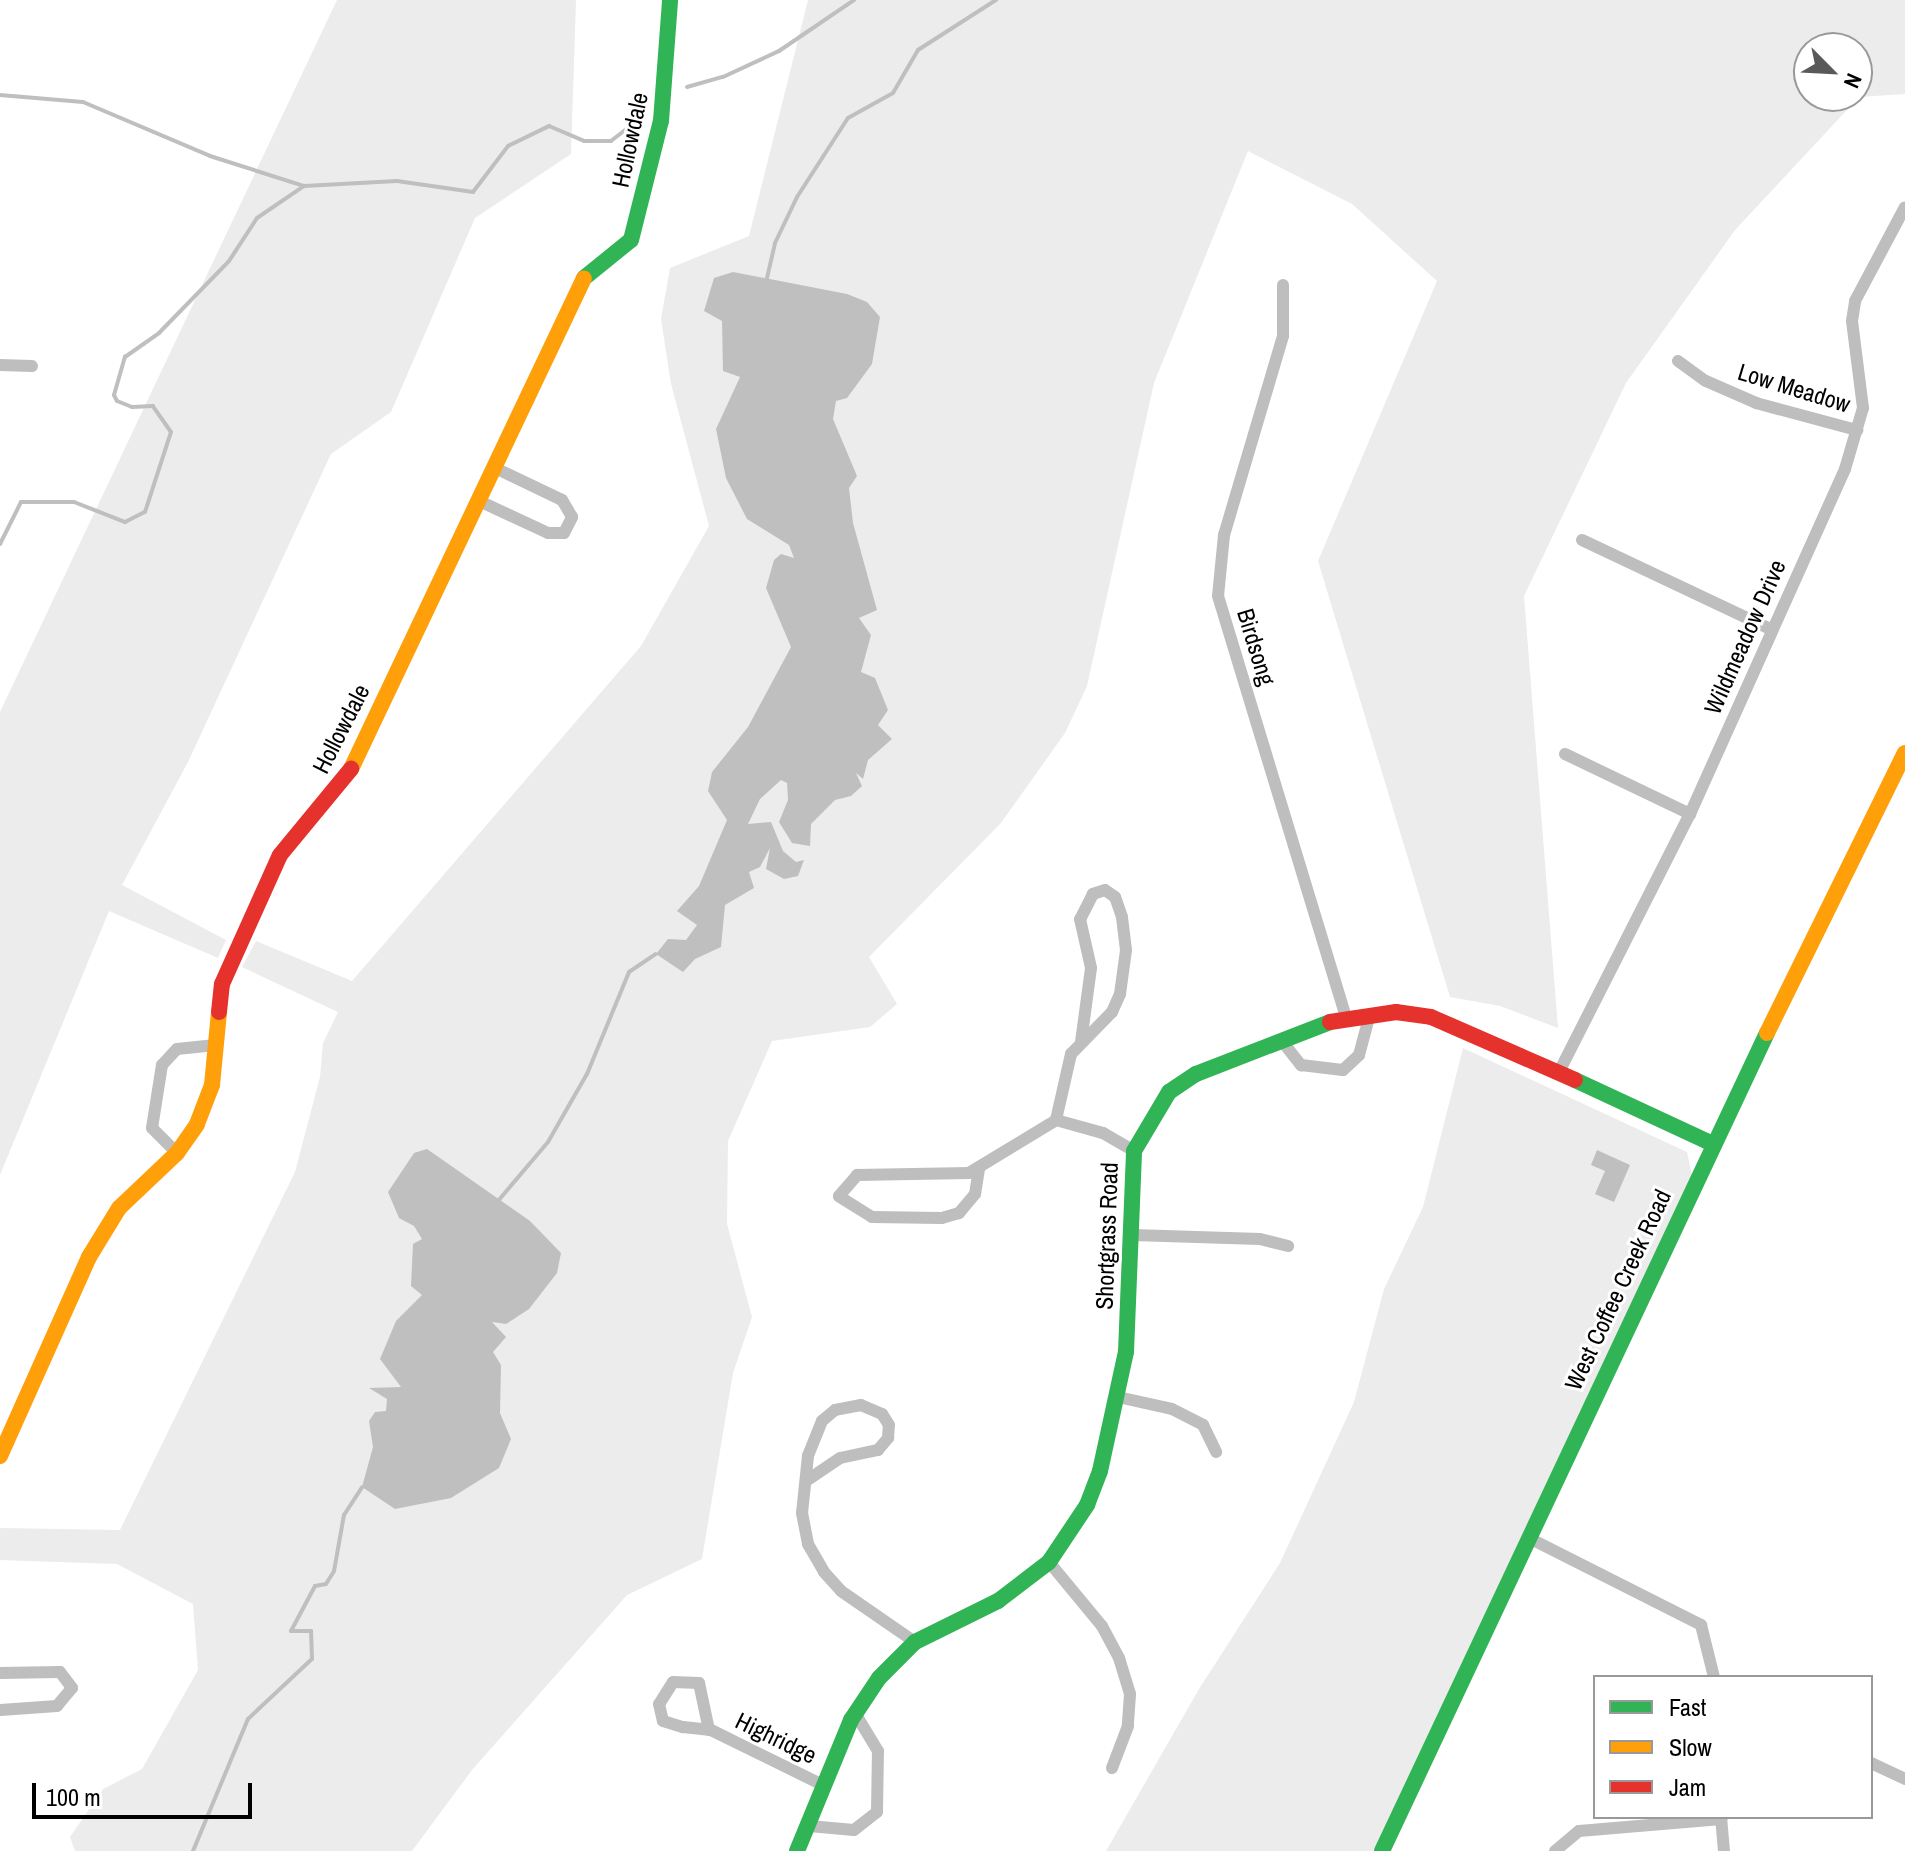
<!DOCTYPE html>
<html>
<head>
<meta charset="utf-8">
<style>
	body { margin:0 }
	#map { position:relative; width:1905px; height:1851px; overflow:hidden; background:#fff; font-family:"Archivo Narrow",sans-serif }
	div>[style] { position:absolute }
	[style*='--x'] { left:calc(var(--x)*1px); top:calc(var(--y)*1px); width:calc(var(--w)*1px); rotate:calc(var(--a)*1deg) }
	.green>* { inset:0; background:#ececec }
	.water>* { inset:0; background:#bfbfbf }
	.stream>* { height:4px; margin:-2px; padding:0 2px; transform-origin:2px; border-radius:2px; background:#bfbfbf }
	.street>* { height:12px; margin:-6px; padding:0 6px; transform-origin:6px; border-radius:6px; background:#bebebe }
	.fast>* { height:16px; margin:-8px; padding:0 8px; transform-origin:8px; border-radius:8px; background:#30b455 }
	.slow>* { height:16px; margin:-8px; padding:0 8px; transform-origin:8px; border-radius:8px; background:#ff9f0a }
	.jam>* { height:16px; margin:-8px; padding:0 8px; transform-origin:8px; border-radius:8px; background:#e5322d }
	span { translate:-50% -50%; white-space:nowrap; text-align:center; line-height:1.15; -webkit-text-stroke:6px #fff; paint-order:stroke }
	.street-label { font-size:24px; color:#000 }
	.legend { position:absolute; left:1593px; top:1675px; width:280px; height:144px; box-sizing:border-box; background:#fff; border:2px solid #999; margin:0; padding:10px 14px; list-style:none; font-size:24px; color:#000 }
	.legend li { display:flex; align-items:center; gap:16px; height:40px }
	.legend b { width:40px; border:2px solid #999 }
	.north { position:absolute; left:1793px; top:32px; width:80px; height:80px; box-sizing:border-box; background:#fff; border:2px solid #999; border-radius:50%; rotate:114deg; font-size:22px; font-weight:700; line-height:32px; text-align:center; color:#000 }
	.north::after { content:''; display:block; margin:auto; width:28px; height:36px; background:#595959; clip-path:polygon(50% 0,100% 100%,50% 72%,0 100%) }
	.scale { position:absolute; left:32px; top:1783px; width:220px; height:36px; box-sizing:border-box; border:4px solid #000; border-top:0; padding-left:10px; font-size:24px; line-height:28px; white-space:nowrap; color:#000; -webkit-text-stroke:6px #fff; paint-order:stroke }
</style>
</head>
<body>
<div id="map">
	<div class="green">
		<div style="clip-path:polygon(337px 0,576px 0,571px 154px,475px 218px,391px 412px,331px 454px,188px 762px,122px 885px,226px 940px,218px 958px,109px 911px,0 1175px,0 712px)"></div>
		<div style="clip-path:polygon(evenodd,808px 0,1905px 0,1905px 94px,1859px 97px,1735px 230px,1626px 383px,1524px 596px,1558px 1028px,1500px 1006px,1450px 997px,1318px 561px,1437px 281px,1352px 204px,1248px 151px,1154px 383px,1087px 686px,1065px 733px,1001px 823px,869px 957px,897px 1004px,870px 1027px,772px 1041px,728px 1141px,727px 1224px,752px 1317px,733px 1373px,702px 1559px,627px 1595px,472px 1770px,412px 1851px,75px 1851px,70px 1837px,103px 1789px,142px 1769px,198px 1670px,193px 1604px,117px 1564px,0 1560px,0 1528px,120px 1530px,295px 1172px,320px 1077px,323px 1043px,338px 1012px,242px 967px,256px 941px,352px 981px,641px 646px,709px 526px,671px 384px,661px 319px,670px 268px,749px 236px,808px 0,1809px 48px,1857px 48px,1857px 96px,1809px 96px,1809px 48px)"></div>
		<div style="clip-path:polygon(1463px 1048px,1687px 1152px,1692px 1175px,1373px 1851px,1106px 1851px,1199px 1689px,1280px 1563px,1354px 1402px,1384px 1289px,1423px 1207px)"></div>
	</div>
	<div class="water">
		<div style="clip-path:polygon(733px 272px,847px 294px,867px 302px,880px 317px,872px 364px,847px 398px,836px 401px,833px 419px,857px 476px,849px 488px,853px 523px,877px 610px,859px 618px,871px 635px,861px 672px,875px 678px,888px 710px,878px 725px,892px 739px,868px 760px,863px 779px,856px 773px,862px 786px,851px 796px,835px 800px,811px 824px,810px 846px,792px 843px,779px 822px,788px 800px,787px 783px,781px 780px,760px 799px,748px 824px,771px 822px,783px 851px,796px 862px,804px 860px,798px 876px,784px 879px,766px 869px,770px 848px,760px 867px,749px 872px,754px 888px,725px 905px,721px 947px,695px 959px,683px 972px,656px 954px,668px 939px,686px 940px,697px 925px,677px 911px,699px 886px,727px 820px,708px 791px,712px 772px,748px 727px,791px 647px,766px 588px,774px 560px,781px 554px,794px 558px,789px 545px,747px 519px,726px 478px,716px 429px,740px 377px,723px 371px,722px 321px,704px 311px,714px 278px)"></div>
		<div style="clip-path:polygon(427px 1149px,530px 1221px,561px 1253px,557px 1273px,529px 1309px,506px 1324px,492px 1322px,506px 1337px,493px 1352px,501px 1365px,500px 1413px,511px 1439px,499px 1468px,451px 1498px,395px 1509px,362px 1487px,373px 1447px,369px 1421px,375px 1412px,386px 1411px,387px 1399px,369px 1388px,401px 1387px,380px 1359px,396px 1321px,422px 1295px,411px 1286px,413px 1244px,422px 1239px,414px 1226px,399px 1218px,388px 1192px,414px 1153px)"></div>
		<div style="clip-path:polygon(1597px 1150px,1630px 1165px,1614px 1202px,1595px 1194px,1605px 1171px,1591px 1165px)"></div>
	</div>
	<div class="stream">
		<div style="--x:687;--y:87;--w:37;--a:-16"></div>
		<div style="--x:723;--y:77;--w:62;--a:-24.9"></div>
		<div style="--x:779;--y:51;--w:91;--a:-34.2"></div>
		<div style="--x:0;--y:95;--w:83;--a:4.8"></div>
		<div style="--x:83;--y:102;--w:138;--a:23"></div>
		<div style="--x:210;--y:156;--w:99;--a:17.7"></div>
		<div style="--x:304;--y:186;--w:93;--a:-3.1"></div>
		<div style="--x:397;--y:181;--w:77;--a:8.2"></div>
		<div style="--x:473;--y:192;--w:58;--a:-52.7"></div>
		<div style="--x:508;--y:146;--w:46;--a:-26"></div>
		<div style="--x:549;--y:126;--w:38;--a:23"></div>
		<div style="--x:584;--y:141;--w:27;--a:0"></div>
		<div style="--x:611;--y:141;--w:39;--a:-38"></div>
		<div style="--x:767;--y:278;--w:36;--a:-77"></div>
		<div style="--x:775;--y:243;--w:51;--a:-64.4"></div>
		<div style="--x:797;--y:197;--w:94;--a:-57.2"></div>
		<div style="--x:848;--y:118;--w:51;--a:-29.1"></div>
		<div style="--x:893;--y:93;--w:50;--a:-59.8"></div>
		<div style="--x:918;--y:50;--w:93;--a:-32.7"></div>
		<div style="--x:0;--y:544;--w:47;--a:-63.4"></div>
		<div style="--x:21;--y:502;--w:53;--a:0"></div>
		<div style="--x:74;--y:502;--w:55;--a:21.4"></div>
		<div style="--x:125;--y:522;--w:22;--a:-27"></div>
		<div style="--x:145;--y:512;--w:84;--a:-72"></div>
		<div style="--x:171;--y:432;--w:32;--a:-125"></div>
		<div style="--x:153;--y:406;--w:21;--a:177"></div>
		<div style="--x:132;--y:407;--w:16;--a:-158"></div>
		<div style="--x:117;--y:401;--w:7;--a:-117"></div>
		<div style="--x:114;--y:395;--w:40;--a:-74"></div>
		<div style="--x:125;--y:357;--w:42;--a:-35.2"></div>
		<div style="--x:159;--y:333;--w:100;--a:-45.8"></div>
		<div style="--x:229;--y:261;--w:51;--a:-56.9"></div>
		<div style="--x:257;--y:218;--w:57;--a:-34.2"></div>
		<div style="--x:498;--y:1201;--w:77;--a:-49.7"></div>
		<div style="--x:548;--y:1142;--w:78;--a:-60.2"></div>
		<div style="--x:587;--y:1074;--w:110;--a:-67.6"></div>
		<div style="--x:629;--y:972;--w:32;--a:-34"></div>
		<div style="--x:193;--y:1851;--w:143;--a:-67.4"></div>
		<div style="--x:248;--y:1719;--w:88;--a:-43.2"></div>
		<div style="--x:312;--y:1659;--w:28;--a:-92"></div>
		<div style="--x:311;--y:1631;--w:20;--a:180"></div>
		<div style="--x:291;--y:1631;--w:51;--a:-61.9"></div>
		<div style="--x:315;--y:1586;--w:11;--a:-10"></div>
		<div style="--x:326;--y:1584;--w:15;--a:-58"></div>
		<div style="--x:334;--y:1571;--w:57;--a:-79.9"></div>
		<div style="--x:344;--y:1515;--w:33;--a:-57"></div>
	</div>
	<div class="street">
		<div style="--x:1283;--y:285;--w:51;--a:90"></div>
		<div style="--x:1283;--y:336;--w:208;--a:106.5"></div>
		<div style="--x:1224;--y:535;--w:61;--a:95.6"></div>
		<div style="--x:1218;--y:596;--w:439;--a:73.1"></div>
		<div style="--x:1678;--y:361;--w:34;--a:36"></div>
		<div style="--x:1706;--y:381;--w:55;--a:23.7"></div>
		<div style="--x:1756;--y:403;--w:105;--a:15"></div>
		<div style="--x:0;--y:365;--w:32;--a:2"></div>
		<div style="--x:477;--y:500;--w:78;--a:24.9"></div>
		<div style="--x:548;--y:533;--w:16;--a:0"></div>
		<div style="--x:564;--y:533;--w:18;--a:-63"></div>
		<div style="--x:572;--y:517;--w:20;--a:-120"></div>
		<div style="--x:562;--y:500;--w:76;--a:-154.4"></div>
		<div style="--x:1582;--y:540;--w:210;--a:25.3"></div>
		<div style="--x:1565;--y:754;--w:139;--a:25.6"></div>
		<div style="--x:1282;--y:1041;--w:31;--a:52"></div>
		<div style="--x:1301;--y:1065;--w:42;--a:6.8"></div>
		<div style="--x:1343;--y:1070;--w:22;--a:-43"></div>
		<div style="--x:1359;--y:1055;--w:42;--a:-75"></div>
		<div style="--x:1560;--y:1070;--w:287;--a:-63.1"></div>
		<div style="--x:1690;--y:814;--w:378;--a:-65.8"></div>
		<div style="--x:1845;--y:469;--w:64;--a:-73.6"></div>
		<div style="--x:1863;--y:408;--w:88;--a:-97.2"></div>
		<div style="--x:1852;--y:321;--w:20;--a:-81"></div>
		<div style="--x:1855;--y:301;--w:106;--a:-62"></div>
		<div style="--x:1056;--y:1120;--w:68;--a:-77.2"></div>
		<div style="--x:1071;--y:1054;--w:59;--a:-45.7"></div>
		<div style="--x:1112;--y:1012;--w:20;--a:-66"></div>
		<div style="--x:1120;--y:994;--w:44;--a:-82.2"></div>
		<div style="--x:1126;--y:950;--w:33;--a:-97"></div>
		<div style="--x:1122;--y:917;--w:21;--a:-109"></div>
		<div style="--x:1115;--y:897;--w:12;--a:-145"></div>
		<div style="--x:1105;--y:890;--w:13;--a:162"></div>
		<div style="--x:1093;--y:894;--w:28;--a:117"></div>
		<div style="--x:1080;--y:919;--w:50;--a:77.3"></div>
		<div style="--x:1091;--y:968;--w:75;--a:97.7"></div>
		<div style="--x:177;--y:1153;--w:35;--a:-135"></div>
		<div style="--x:152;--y:1128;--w:64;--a:-81"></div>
		<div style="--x:162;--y:1065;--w:22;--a:-47"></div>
		<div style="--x:177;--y:1049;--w:39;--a:-6"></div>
		<div style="--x:979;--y:1169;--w:25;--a:99"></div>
		<div style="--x:975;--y:1194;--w:25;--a:130"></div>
		<div style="--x:959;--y:1213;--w:18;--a:164"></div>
		<div style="--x:942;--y:1218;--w:70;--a:-179.2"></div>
		<div style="--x:872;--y:1217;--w:39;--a:-148"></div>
		<div style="--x:839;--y:1196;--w:28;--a:-49"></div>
		<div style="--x:857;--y:1175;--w:112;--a:-1"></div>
		<div style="--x:969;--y:1173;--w:102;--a:-31.3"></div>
		<div style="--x:1056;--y:1120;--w:49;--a:15.5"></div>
		<div style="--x:1103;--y:1133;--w:36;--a:30"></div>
		<div style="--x:1133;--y:1235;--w:127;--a:1.8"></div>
		<div style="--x:1260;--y:1239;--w:29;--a:14"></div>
		<div style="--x:1118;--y:1397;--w:55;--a:12.5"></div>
		<div style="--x:1172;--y:1409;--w:35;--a:27"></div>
		<div style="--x:1203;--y:1425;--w:30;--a:64"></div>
		<div style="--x:809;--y:1479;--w:37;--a:-34"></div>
		<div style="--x:840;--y:1458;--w:39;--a:-12"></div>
		<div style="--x:878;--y:1450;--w:16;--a:-50"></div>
		<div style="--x:888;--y:1438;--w:13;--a:-86"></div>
		<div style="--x:889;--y:1425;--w:13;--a:-122"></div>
		<div style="--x:882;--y:1414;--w:23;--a:-157"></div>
		<div style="--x:861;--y:1405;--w:26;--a:169"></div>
		<div style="--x:835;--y:1410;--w:17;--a:140"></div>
		<div style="--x:822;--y:1421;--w:38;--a:112"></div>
		<div style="--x:808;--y:1456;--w:57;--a:96"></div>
		<div style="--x:802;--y:1513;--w:32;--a:79"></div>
		<div style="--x:808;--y:1544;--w:32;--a:60"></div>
		<div style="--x:824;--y:1572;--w:25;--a:48"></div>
		<div style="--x:841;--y:1591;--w:90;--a:34.6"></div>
		<div style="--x:1529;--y:1538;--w:193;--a:26.8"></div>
		<div style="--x:1701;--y:1625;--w:54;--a:76"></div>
		<div style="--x:1049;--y:1562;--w:83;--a:50.4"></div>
		<div style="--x:1102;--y:1626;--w:36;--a:62"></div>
		<div style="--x:1119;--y:1658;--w:38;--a:73"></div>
		<div style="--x:1130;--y:1694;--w:32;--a:94"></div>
		<div style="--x:1128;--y:1726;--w:45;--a:110.9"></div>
		<div style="--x:0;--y:1673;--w:60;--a:-1"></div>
		<div style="--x:60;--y:1672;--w:20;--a:53"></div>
		<div style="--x:72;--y:1688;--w:23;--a:130"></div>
		<div style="--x:57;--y:1706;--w:57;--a:176"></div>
		<div style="--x:709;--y:1730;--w:48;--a:-102"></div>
		<div style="--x:699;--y:1683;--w:26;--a:-178"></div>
		<div style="--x:673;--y:1682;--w:26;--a:122"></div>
		<div style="--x:659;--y:1704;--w:17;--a:77"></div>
		<div style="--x:663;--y:1721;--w:21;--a:17"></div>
		<div style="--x:683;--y:1727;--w:28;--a:6"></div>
		<div style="--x:711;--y:1730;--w:127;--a:26.2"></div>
		<div style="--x:1871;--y:1763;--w:38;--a:25"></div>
		<div style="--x:1721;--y:1817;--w:34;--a:85"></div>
		<div style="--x:809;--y:1826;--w:45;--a:5.1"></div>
		<div style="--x:854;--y:1830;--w:29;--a:-38"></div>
		<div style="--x:877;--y:1812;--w:61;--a:-89.1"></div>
		<div style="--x:878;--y:1751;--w:44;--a:-121.2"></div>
		<div style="--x:1555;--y:1851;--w:31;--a:-40"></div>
		<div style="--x:1579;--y:1831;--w:143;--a:-4.8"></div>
	</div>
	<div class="fast">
		<div style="--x:584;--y:278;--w:60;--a:-39"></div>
		<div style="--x:631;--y:240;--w:123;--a:-75.9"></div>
		<div style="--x:661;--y:121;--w:121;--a:-85.7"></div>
		<div style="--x:1575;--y:1080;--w:152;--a:24.9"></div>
		<div style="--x:797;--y:1851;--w:142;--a:-67.6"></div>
		<div style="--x:851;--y:1720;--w:50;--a:-56.3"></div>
		<div style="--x:879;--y:1678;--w:51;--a:-45"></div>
		<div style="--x:915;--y:1642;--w:93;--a:-26.3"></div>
		<div style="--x:998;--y:1601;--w:64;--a:-37.4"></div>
		<div style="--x:1049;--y:1562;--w:69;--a:-56.3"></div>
		<div style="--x:1087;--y:1505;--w:36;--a:-69"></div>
		<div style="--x:1100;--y:1471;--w:122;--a:-77.7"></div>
		<div style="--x:1126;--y:1352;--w:201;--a:-87.7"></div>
		<div style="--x:1134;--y:1151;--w:69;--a:-59.3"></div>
		<div style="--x:1169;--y:1092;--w:32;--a:-34"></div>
		<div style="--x:1196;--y:1074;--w:144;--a:-21.2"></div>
		<div style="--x:1382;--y:1851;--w:904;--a:-64.8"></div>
	</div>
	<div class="slow">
		<div style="--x:351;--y:769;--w:543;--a:-64.61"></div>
		<div style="--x:1767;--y:1033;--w:312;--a:-63.8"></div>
		<div style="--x:0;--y:1456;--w:218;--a:-65.9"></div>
		<div style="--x:89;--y:1257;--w:57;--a:-58.5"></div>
		<div style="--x:119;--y:1208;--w:80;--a:-43.5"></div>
		<div style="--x:177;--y:1153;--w:35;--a:-55"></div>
		<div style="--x:197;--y:1124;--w:42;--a:-69"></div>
		<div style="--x:212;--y:1085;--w:73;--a:-84.5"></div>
	</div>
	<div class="jam">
		<div style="--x:219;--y:1012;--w:28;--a:-84"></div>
		<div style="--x:222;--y:984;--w:141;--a:-65.8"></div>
		<div style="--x:280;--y:855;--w:112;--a:-50.5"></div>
		<div style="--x:1330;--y:1022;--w:67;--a:-8.6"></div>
		<div style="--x:1396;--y:1012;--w:35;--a:8"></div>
		<div style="--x:1431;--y:1017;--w:157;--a:23.6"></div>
	</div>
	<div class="street-label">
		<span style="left:630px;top:140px;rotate:-78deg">Hollowdale</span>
		<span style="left:1794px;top:388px;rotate:17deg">Low Meadow</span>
		<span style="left:1745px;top:637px;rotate:-66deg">Wildmeadow Drive</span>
		<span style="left:1256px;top:647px;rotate:73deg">Birdsong</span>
		<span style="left:341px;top:729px;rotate:-63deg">Hollowdale</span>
		<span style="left:1107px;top:1236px;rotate:-88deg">Shortgrass Road</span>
		<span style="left:1618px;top:1290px;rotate:-65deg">West Coffee Creek Road</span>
		<span style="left:776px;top:1738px;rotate:26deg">Highridge</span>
	</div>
	<ul class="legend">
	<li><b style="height:10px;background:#30b455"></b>Fast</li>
	<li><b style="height:10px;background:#ff9f0a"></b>Slow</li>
	<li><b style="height:10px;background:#e5322d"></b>Jam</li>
	</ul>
	<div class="north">N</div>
	<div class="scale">100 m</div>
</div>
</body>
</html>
